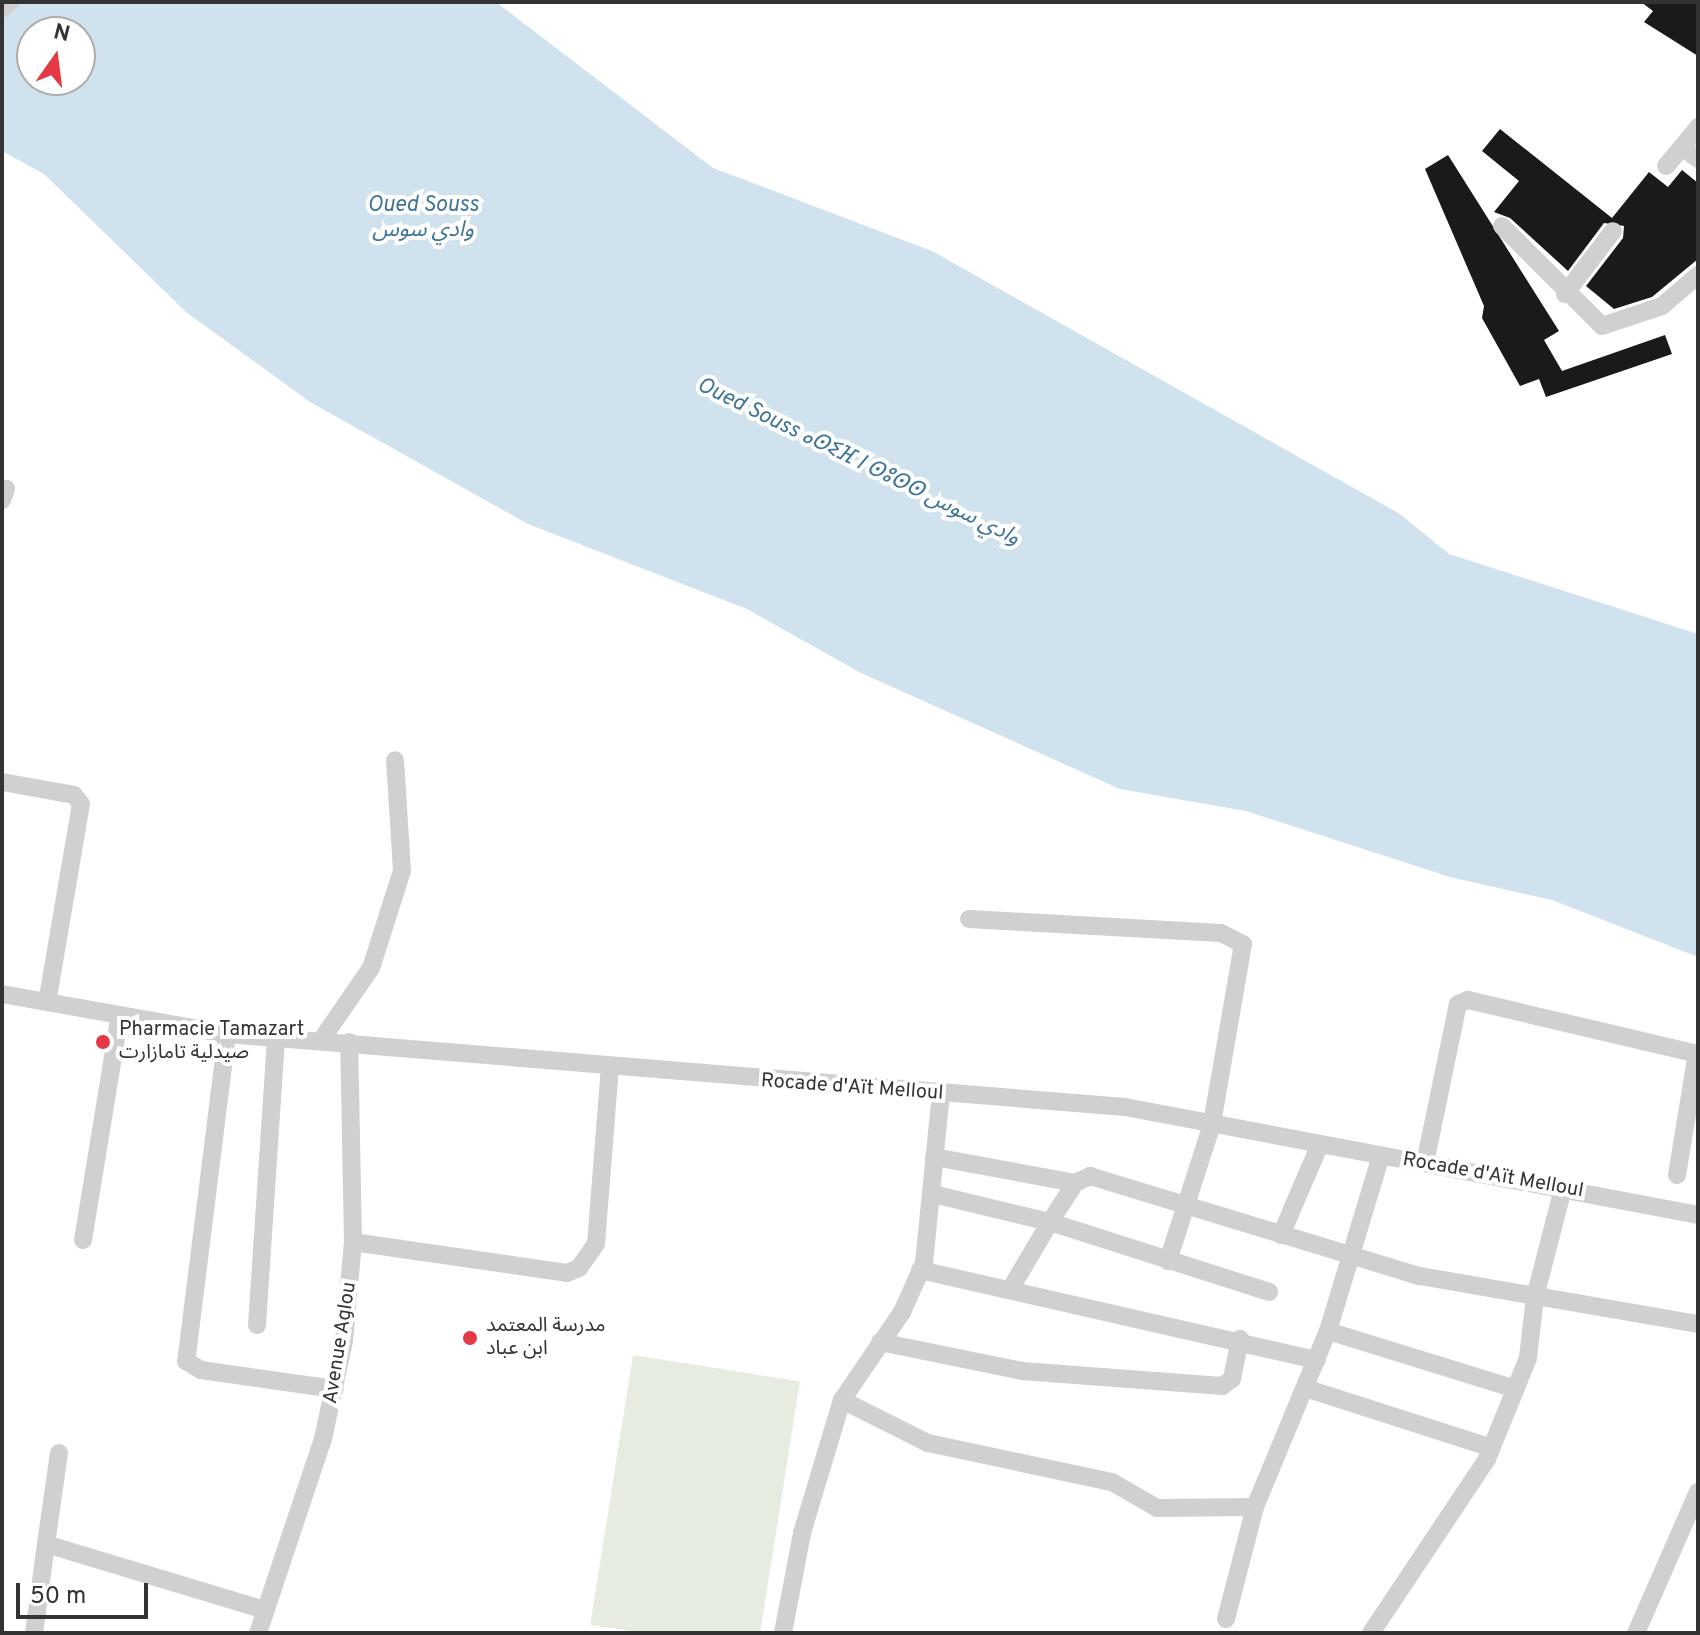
<!DOCTYPE html>
<html>
<head>
<meta charset="utf-8">
<style>
	body { margin:0 }
	#map { position:relative; width:1700px; height:1635px; overflow:hidden; background:#fff; font-family:Overpass,"Noto Sans Arabic","Noto Sans Tifinagh",sans-serif }
	div>[style] { position:absolute }
	[style*='--x'] { left:calc(var(--x)*1px); top:calc(var(--y)*1px); width:calc(var(--w)*1px); rotate:calc(var(--a)*1deg) }
	.green>* { inset:0; background:#e6ecdf; transform-origin:0 0 }
	.water>* { inset:0; background:#cfe2ee }
	.building>* { inset:0; background:#1a1a1a }
	.minor>* { height:18px; margin:-9px; padding:0 9px; transform-origin:9px; border-radius:9px; background:#d0d0d0 }
	.dots>* { width:22px; height:22px; translate:-50% -50%; box-sizing:border-box; border:4px solid #fff; border-radius:50% }
	span { translate:-50% -50%; white-space:nowrap; text-align:center; line-height:1.15; -webkit-text-stroke:8px #fff; paint-order:stroke }
	.poi-label { font-size:20px; color:#333 }
	.left { translate:0 -50%; text-align:left }
	.street-label { font-size:20px; color:#333 }
	.water-label { font-size:22px; color:#3f7597; font-style:italic }
	.frame { position:absolute; inset:0; border:4px solid #333; pointer-events:none }
	.north { position:absolute; left:16px; top:16px; width:80px; height:80px; box-sizing:border-box; background:#fff; border:2px solid #adadad; border-radius:50%; rotate:14deg; font-size:22px; font-weight:700; line-height:32px; text-align:center; color:#333 }
	.north::after { content:''; display:block; margin:auto; width:28px; height:36px; background:#e63946; clip-path:polygon(50% 0,100% 100%,50% 72%,0 100%) }
	.scale { position:absolute; left:16px; top:1583px; width:132px; height:36px; box-sizing:border-box; border:4px solid #333; border-top:0; padding-left:10px; font-size:24px; line-height:28px; white-space:nowrap; color:#333; -webkit-text-stroke:6px #fff; paint-order:stroke }
</style>
</head>
<body>
<div id="map">
	<div class="green">
		<div style="left:633px;top:1355px;width:169px;height:273px;rotate:9deg"></div>
	</div>
	<div class="water">
		<div style="clip-path:polygon(evenodd,2px 2px,496px 2px,713px 168px,932px 251px,1400px 514px,1449px 554px,1698px 634px,1698px 957px,1552px 900px,1450px 877px,1246px 811px,1120px 789px,861px 673px,747px 609px,528px 524px,310px 402px,186px 312px,44px 174px,2px 151px,2px 2px,32px 32px,80px 32px,80px 80px,32px 80px,32px 32px)"></div>
	</div>
	<div class="building">
		<div style="clip-path:polygon(1641px 2px,1698px 2px,1698px 56px,1644px 22px,1653px 11px)"></div>
		<div style="clip-path:polygon(1500px 129px,1612px 218px,1649px 172px,1668px 187px,1682px 170px,1698px 183px,1698px 259px,1652px 297px,1614px 309px,1586px 286px,1623px 238px,1624px 226px,1604px 223px,1568px 271px,1510px 218px,1494px 212px,1519px 181px,1482px 151px)"></div>
		<div style="clip-path:polygon(1448px 155px,1559px 331px,1544px 340px,1562px 371px,1665px 335px,1672px 354px,1546px 397px,1539px 379px,1520px 386px,1482px 318px,1484px 306px,1425px 169px)"></div>
	</div>
	<div class="minor">
		<div style="--x:2;--y:9;--w:11;--a:-41"></div>
		<div style="--x:1682;--y:147;--w:26;--a:-51"></div>
		<div style="--x:1666;--y:166;--w:25;--a:-50"></div>
		<div style="--x:1682;--y:147;--w:20;--a:37"></div>
		<div style="--x:1502;--y:226;--w:141;--a:45"></div>
		<div style="--x:1602;--y:326;--w:63;--a:-18.4"></div>
		<div style="--x:1662;--y:306;--w:48;--a:-40.7"></div>
		<div style="--x:1565;--y:294;--w:79;--a:-52.7"></div>
		<div style="--x:2;--y:500;--w:12;--a:-70"></div>
		<div style="--x:2;--y:782;--w:73;--a:10.2"></div>
		<div style="--x:74;--y:795;--w:11;--a:52"></div>
		<div style="--x:81;--y:804;--w:201;--a:99.7"></div>
		<div style="--x:969;--y:919;--w:252;--a:3.2"></div>
		<div style="--x:1221;--y:933;--w:25;--a:27"></div>
		<div style="--x:1243;--y:944;--w:183;--a:99.8"></div>
		<div style="--x:1212;--y:1124;--w:144;--a:107.8"></div>
		<div style="--x:2;--y:994;--w:229;--a:10.1"></div>
		<div style="--x:227;--y:1034;--w:901;--a:4.65"></div>
		<div style="--x:1125;--y:1107;--w:583;--a:10.67"></div>
		<div style="--x:227;--y:1034;--w:330;--a:97.1"></div>
		<div style="--x:186;--y:1361;--w:17;--a:31"></div>
		<div style="--x:201;--y:1370;--w:135;--a:8.1"></div>
		<div style="--x:322;--y:1039;--w:86;--a:-55.4"></div>
		<div style="--x:371;--y:968;--w:102;--a:-72.3"></div>
		<div style="--x:402;--y:871;--w:111;--a:-93.6"></div>
		<div style="--x:934;--y:1157;--w:143;--a:10.4"></div>
		<div style="--x:1425;--y:1163;--w:162;--a:-78.3"></div>
		<div style="--x:1458;--y:1004;--w:11;--a:-22"></div>
		<div style="--x:1468;--y:1000;--w:236;--a:13.2"></div>
		<div style="--x:1677;--y:1175;--w:124;--a:-80.7"></div>
		<div style="--x:933;--y:1194;--w:120;--a:13.5"></div>
		<div style="--x:1050;--y:1222;--w:46;--a:-57.3"></div>
		<div style="--x:1075;--y:1183;--w:17;--a:-25"></div>
		<div style="--x:1090;--y:1176;--w:345;--a:16.9"></div>
		<div style="--x:1420;--y:1276;--w:282;--a:9.8"></div>
		<div style="--x:1281;--y:1235;--w:99;--a:-66.8"></div>
		<div style="--x:83;--y:1240;--w:224;--a:-80.7"></div>
		<div style="--x:353;--y:1242;--w:216;--a:8.2"></div>
		<div style="--x:567;--y:1273;--w:13;--a:-23"></div>
		<div style="--x:579;--y:1268;--w:29;--a:-55"></div>
		<div style="--x:596;--y:1244;--w:178;--a:-85.5"></div>
		<div style="--x:920;--y:1270;--w:407;--a:12.8"></div>
		<div style="--x:1011;--y:1288;--w:77;--a:-59.4"></div>
		<div style="--x:1050;--y:1222;--w:230;--a:17.7"></div>
		<div style="--x:257;--y:1325;--w:290;--a:-86.2"></div>
		<div style="--x:1328;--y:1331;--w:196;--a:17.2"></div>
		<div style="--x:880;--y:1342;--w:145;--a:11.5"></div>
		<div style="--x:1022;--y:1371;--w:201;--a:4.3"></div>
		<div style="--x:1222;--y:1386;--w:12;--a:-35"></div>
		<div style="--x:1232;--y:1379;--w:41;--a:-78.7"></div>
		<div style="--x:1305;--y:1388;--w:196;--a:17.8"></div>
		<div style="--x:842;--y:1400;--w:96;--a:26.6"></div>
		<div style="--x:928;--y:1443;--w:188;--a:12"></div>
		<div style="--x:1112;--y:1482;--w:52;--a:30"></div>
		<div style="--x:1157;--y:1508;--w:98;--a:-0.6"></div>
		<div style="--x:46;--y:1544;--w:92;--a:-81.9"></div>
		<div style="--x:1226;--y:1619;--w:116;--a:-75.5"></div>
		<div style="--x:1255;--y:1507;--w:191;--a:-67.5"></div>
		<div style="--x:1328;--y:1331;--w:183;--a:-73.2"></div>
		<div style="--x:34;--y:1633;--w:90;--a:-82.3"></div>
		<div style="--x:46;--y:1544;--w:228;--a:16.8"></div>
		<div style="--x:258;--y:1633;--w:205;--a:-71.5"></div>
		<div style="--x:323;--y:1439;--w:100;--a:-77.9"></div>
		<div style="--x:344;--y:1341;--w:99;--a:-84.8"></div>
		<div style="--x:353;--y:1242;--w:200;--a:-91.1"></div>
		<div style="--x:783;--y:1633;--w:102;--a:-79.2"></div>
		<div style="--x:802;--y:1533;--w:139;--a:-73.3"></div>
		<div style="--x:842;--y:1400;--w:107;--a:-55.7"></div>
		<div style="--x:902;--y:1312;--w:54;--a:-65.8"></div>
		<div style="--x:924;--y:1263;--w:170;--a:-84.3"></div>
		<div style="--x:1371;--y:1633;--w:209;--a:-56.3"></div>
		<div style="--x:1487;--y:1459;--w:109;--a:-67.9"></div>
		<div style="--x:1528;--y:1358;--w:61;--a:-83.5"></div>
		<div style="--x:1535;--y:1297;--w:112;--a:-75.5"></div>
		<div style="--x:1636;--y:1633;--w:154;--a:-66.3"></div>
	</div>
	<div class="dots">
		<div style="left:103px;top:1042px;background:#e63946"></div>
		<div style="left:470px;top:1338px;background:#e63946"></div>
	</div>
	<div class="poi-label">
		<span class="left" style="left:119px;top:1042px">Pharmacie Tamazart<br>صيدلية تامازارت</span>
		<span class="left" style="left:486px;top:1338px">مدرسة المعتمد<br>ابن عباد</span>
	</div>
	<div class="street-label">
		<span style="left:852px;top:1088px;rotate:4deg">Rocade d'Aït Melloul</span>
		<span style="left:1493px;top:1176px;rotate:10deg">Rocade d'Aït Melloul</span>
		<span style="left:341px;top:1343px;rotate:-81deg">Avenue Aglou</span>
	</div>
	<div class="water-label">
		<span style="left:423px;top:218px">Oued Souss<br>وادي سوس</span>
		<span style="left:858px;top:462px;rotate:26deg">Oued Souss ⴰⵙⵉⴼ ⵏ ⵙⵓⵙⵙ وادي سوس</span>
	</div>
	<div class="frame"></div>
	<div class="north">N</div>
	<div class="scale">50 m</div>
</div>
</body>
</html>
